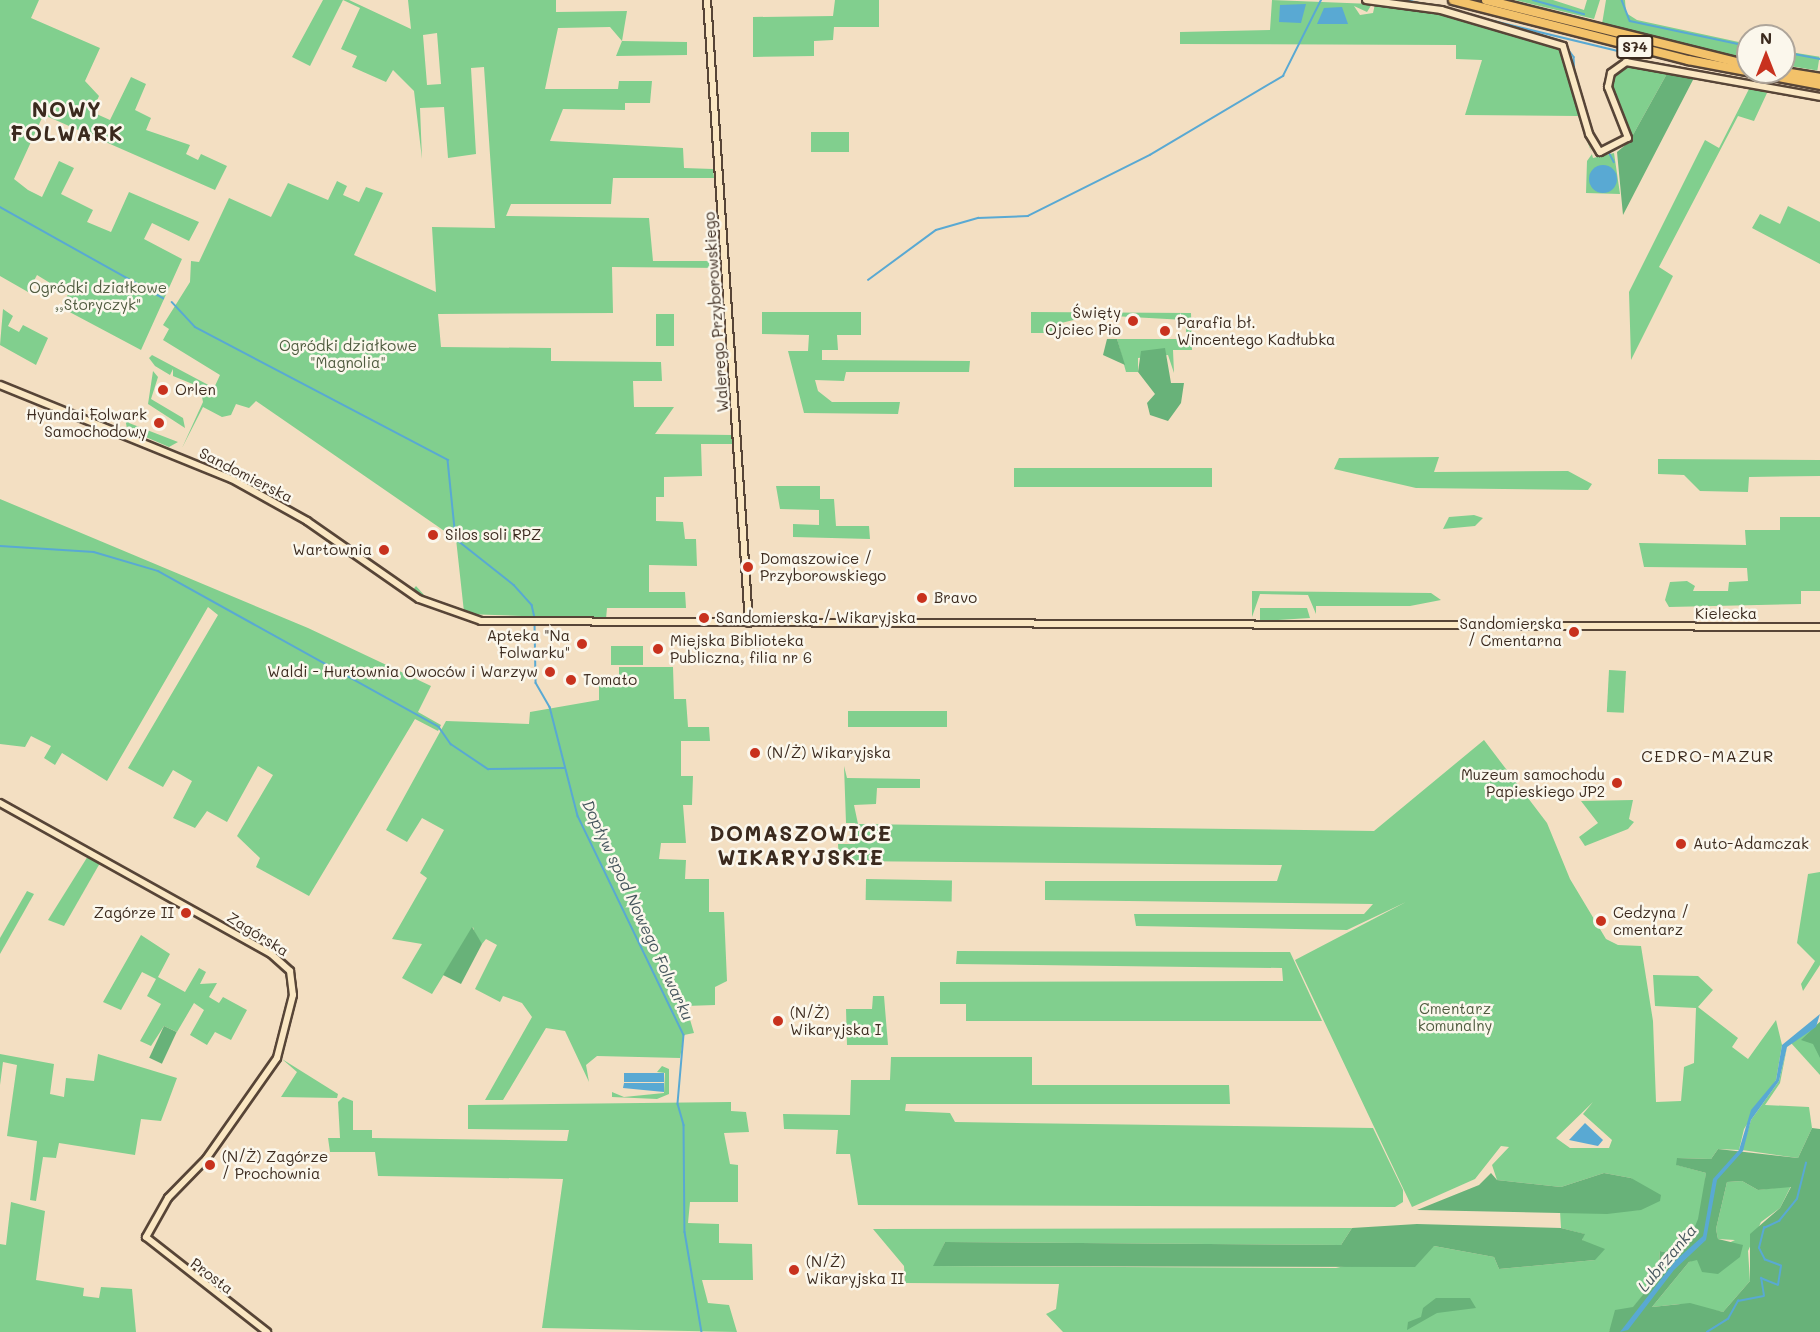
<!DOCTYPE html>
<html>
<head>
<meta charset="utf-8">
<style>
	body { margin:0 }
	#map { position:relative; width:1820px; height:1332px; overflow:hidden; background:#f3dfc2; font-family:Mali,sans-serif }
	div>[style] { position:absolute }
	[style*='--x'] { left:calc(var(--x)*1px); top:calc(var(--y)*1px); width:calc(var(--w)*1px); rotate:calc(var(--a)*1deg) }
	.green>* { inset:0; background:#81cf8e; transform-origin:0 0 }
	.forest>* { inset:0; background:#68b279; transform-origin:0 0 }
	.water>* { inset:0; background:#59a9d3; transform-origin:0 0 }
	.round { border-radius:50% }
	.stream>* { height:1.5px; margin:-0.75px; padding:0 0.75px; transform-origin:0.75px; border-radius:0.75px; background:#59a9d3 }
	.roads { filter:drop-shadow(2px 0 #574537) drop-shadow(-2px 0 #574537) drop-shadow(0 2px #574537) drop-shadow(0 -2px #574537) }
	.secondary>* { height:6px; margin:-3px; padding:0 3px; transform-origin:3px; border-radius:3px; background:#fae7c3 }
	.highway>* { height:8px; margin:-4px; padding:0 4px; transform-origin:4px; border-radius:4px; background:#f3c26a }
	.dots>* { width:16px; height:16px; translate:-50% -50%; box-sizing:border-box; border:3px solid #fbf7ec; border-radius:50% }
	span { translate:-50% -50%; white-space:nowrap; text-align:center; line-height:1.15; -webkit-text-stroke:5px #fbf7ec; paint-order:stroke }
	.shield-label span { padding:2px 4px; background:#fbf7ec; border:2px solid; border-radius:4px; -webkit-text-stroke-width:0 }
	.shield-label { font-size:14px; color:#3b2a1e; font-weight:700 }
	.park-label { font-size:15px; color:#505c40 }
	.street-label { font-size:15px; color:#3b2a1e }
	.poi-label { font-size:15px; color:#3b2a1e }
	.right { translate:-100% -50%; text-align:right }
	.left { translate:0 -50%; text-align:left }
	.neighbourhood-label { font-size:16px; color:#3b2a1e; letter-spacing:1.5px }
	.water-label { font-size:16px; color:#46565d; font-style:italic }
	.district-label { font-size:21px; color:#3b2a1e; font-weight:700; letter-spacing:1.5px }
	.north { position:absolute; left:1736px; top:24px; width:60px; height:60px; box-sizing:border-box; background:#fbf7ec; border:2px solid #aea59a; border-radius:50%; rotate:0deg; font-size:16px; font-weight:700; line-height:24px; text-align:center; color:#3b2a1e }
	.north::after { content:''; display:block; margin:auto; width:21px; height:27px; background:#c8321e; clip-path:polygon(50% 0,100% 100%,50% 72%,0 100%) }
</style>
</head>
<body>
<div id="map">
	<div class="green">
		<div style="clip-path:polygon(0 0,39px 0,31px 18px,100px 48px,85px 81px,99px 96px,92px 112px,110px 120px,131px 77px,146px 84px,135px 110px,151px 118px,146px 130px,190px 145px,186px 154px,198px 160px,201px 154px,227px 166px,215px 190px,44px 115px,41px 120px,14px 179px,28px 190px,42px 197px,59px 161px,74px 168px,61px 194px,93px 210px,87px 222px,111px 232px,129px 192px,199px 222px,189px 241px,152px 223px,144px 239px,182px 259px,141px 350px,62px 308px,68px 294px,37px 275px,28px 292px,0 276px)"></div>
		<div style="clip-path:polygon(evenodd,323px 0,349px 0,411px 29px,408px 0,556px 0,556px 12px,627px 11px,622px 41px,687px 42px,687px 55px,616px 56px,622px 41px,610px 27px,558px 28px,545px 89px,618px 89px,619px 81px,652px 81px,650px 103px,625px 103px,625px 110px,563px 109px,550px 141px,683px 148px,684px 168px,713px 169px,714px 178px,613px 178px,611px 204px,511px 204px,506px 216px,649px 218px,653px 261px,722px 261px,722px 268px,612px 267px,613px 313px,438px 314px,441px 347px,551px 348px,551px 361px,661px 362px,662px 381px,633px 381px,634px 407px,674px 407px,655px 434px,732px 435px,733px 444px,701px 444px,702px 476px,664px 477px,664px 497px,656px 497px,656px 521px,683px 522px,685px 539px,696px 539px,697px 566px,649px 565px,649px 592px,685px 592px,686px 608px,607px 608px,606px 619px,464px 614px,437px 604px,412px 591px,416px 586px,425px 596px,464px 612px,456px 539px,256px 401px,249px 408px,236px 404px,231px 415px,222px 417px,203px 407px,182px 448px,203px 402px,200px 387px,173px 376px,173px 369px,170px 375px,155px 366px,149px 358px,152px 355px,214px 388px,220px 375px,163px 340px,169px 329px,163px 325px,190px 282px,191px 261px,199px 262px,229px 198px,271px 217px,288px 183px,328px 200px,337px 181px,347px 186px,343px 195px,359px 202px,366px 187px,383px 193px,354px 255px,436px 292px,432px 227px,495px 228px,484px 67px,471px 68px,476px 154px,448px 158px,444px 107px,420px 108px,422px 159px,414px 91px,393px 70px,386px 82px,352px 67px,357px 56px,341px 49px,360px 8px,343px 0,310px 66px,292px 57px,323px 0,437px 33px,441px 84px,427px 85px,423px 35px,437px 33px)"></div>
		<div style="clip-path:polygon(835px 0,879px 0,879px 27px,834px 27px,833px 40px,814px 41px,814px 56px,753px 57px,753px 17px,833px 16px)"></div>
		<div style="clip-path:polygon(1272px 0,1372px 4px,1367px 12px,1354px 6px,1360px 15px,1373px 13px,1375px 4px,1431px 10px,1562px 48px,1593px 158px,1614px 153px,1620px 194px,1586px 193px,1587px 161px,1592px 154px,1578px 116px,1465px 115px,1482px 60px,1456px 59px,1456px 45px,1180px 44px,1180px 32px,1270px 30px)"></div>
		<div style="clip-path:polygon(1515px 0,1553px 0,1584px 10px,1587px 0,1600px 0,1594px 19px)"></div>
		<div style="clip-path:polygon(1606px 0,1625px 0,1626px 13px,1637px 20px,1748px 44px,1748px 59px,1602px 24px)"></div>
		<div style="left:1784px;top:51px;width:36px;height:14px;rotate:9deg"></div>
		<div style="clip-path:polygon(1629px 64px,1669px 70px,1629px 142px,1630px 131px,1610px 86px,1613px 75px)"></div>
		<div style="clip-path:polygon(1750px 87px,1767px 93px,1754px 121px,1738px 116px,1659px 267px,1673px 276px,1631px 360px,1629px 292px,1705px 140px,1719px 148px)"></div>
		<div style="left:849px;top:132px;width:20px;height:38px;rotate:90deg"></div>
		<div style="clip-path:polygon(1788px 206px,1820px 222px,1820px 264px,1752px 228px,1760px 214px,1780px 224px)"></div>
		<div style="clip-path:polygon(3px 309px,13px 316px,8px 326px,19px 332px,23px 325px,48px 338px,36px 365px,0 345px)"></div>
		<div style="clip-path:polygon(762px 312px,861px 312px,861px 335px,837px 335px,838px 350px,822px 350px,822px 360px,970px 361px,969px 372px,846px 372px,844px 381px,815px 380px,818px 391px,832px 402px,900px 402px,898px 414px,804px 413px,788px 351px,808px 351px,809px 335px,762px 334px)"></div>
		<div style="clip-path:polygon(1031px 312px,1191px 313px,1192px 350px,1173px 350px,1174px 373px,1168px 355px,1138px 358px,1138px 372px,1126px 372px,1117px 339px,1187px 339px,1185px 320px,1095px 315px,1061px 323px,1057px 333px,1031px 333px)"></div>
		<div style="left:656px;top:314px;width:18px;height:32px"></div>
		<div style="clip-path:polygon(153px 371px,158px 377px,151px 399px,183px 418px,185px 428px,148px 404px)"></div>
		<div style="clip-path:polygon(125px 417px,129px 423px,178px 442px,169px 447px,127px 429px)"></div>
		<div style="clip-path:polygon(1439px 457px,1434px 472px,1568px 471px,1592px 484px,1588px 490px,1416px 488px,1334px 469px,1339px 458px)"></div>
		<div style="clip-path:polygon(1658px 459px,1820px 460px,1820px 476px,1749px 477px,1748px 492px,1700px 491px,1684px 475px,1658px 474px)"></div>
		<div style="left:1014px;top:468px;width:198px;height:19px"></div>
		<div style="clip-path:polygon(776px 486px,820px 486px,820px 499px,834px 499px,836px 526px,869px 526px,870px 539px,793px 537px,793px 524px,819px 525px,819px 510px,780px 509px)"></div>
		<div style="clip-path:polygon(0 499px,308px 628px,431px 686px,418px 712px,441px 725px,438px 731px,415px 719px,309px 896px,256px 867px,260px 858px,237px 836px,273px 775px,258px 766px,227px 822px,207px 811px,195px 828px,173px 818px,192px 781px,173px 770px,163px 787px,128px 768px,218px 615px,208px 607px,107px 781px,62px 753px,55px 765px,44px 758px,51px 746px,31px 736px,25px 747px,0 744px)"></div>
		<div style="clip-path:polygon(1474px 515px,1483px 518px,1475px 526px,1443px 529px,1449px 517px)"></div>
		<div style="clip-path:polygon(1780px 517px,1820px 517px,1820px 591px,1801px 591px,1801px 604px,1669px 607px,1665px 600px,1670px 582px,1687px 581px,1695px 586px,1693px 591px,1728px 591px,1729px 582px,1748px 581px,1747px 568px,1644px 567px,1639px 543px,1746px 545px,1745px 530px,1780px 530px)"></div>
		<div style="clip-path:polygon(1252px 591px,1431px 593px,1441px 600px,1410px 606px,1316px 606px,1316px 614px,1308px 595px,1260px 594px,1252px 617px)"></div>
		<div style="clip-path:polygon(1260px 608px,1307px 608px,1310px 618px,1260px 621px)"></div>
		<div style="left:611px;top:646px;width:32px;height:19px"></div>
		<div style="clip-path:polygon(619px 667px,673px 667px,674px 699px,686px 699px,688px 727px,709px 727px,710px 741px,681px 741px,681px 776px,693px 776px,692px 805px,683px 805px,686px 843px,661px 843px,659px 859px,686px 860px,685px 879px,709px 879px,709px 912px,724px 912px,727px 981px,715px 987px,715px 1005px,686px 1006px,694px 1033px,684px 1035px,680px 1058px,597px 1056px,586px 1065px,589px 1082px,565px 1031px,546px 1028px,503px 1100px,485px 1100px,532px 1017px,522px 1003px,503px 996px,500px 1002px,475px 989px,497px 945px,486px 939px,482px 944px,477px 942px,473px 927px,432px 994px,402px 978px,422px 944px,392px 939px,427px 878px,420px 873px,444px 830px,422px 818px,407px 842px,386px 830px,446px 721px,529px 724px,530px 712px,599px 700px,599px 683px,619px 683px)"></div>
		<div style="left:1609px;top:670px;width:17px;height:42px;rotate:3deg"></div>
		<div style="left:848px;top:711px;width:99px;height:16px"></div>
		<div style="clip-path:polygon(evenodd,1484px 740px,1547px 823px,1570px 879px,1606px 939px,1618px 945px,1641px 946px,1653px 1021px,1656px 1102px,1681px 1101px,1684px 1067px,1694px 1063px,1696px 1008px,1655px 1006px,1653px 975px,1698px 976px,1713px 990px,1698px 1007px,1738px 1038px,1732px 1047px,1748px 1059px,1776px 1020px,1782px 1045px,1776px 1080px,1744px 1129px,1739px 1150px,1718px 1149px,1711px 1159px,1677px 1158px,1677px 1165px,1706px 1173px,1699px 1236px,1672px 1254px,1660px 1251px,1658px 1276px,1633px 1308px,1617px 1315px,1609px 1332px,1063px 1332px,1046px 1314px,1056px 1309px,1059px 1284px,905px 1283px,904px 1266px,873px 1229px,1352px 1228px,1341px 1245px,945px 1242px,934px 1266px,1336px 1268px,1434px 1246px,1494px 1257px,1499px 1269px,1595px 1260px,1582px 1240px,1584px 1234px,1561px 1228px,1560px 1211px,1641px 1210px,1640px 1187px,1631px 1178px,1604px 1173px,1561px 1187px,1497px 1180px,1492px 1165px,1509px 1147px,1501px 1146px,1475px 1179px,1412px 1207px,1295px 960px,1406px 902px,1347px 930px,1136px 926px,1134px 914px,1364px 914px,1373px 904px,1045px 900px,1045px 881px,1277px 881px,1282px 865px,839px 861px,838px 844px,855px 844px,855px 823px,846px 823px,844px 766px,847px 778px,920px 779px,920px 788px,877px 788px,876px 804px,854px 805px,858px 824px,1374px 831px,1484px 740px,1593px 1102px,1583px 1114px,1612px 1140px,1609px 1148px,1570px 1148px,1556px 1138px,1593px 1102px)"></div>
		<div style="clip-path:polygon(1633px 800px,1629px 819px,1634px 822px,1628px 829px,1585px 846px,1579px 837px,1598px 823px,1581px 801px)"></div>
		<div style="clip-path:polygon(88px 856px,100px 863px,64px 926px,48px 920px)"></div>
		<div style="clip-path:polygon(1820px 872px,1820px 965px,1803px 991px,1801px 984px,1815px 961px,1797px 943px,1808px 874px)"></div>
		<div style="left:866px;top:879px;width:86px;height:21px;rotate:1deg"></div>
		<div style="clip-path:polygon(27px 891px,34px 894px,0 954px,0 938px)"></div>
		<div style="clip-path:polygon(141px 935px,170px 954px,158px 977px,185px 992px,199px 968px,206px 972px,200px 984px,217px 983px,209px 997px,219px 1003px,223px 997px,247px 1010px,231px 1040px,215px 1032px,207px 1045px,190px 1035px,204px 1010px,194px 1003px,177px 1032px,164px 1026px,151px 1046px,140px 1041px,161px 1004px,147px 996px,156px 979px,142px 972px,121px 1010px,103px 1002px)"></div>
		<div style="clip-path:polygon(957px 951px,1290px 952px,1322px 1021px,966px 1021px,966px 1004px,940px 1004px,940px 982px,1283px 981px,1282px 968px,956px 964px)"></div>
		<div style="clip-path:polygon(873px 996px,884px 996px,888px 1045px,847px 1045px,846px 1009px,872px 1009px)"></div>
		<div style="clip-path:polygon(1820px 1022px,1820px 1075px,1791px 1043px)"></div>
		<div style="clip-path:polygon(1787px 1047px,1780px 1083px,1765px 1105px,1809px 1107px,1812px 1128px,1798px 1158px,1742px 1150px,1751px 1120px,1779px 1081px)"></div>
		<div style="clip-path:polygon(0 1054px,54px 1064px,50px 1094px,64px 1097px,66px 1078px,94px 1081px,98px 1054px,177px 1078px,161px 1121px,141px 1119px,135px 1155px,59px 1143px,56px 1158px,43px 1157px,36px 1201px,30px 1200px,37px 1141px,7px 1136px,17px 1065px,3px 1062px,0 1085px)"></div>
		<div style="clip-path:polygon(891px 1057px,1032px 1057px,1032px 1085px,1229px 1085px,1230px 1104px,906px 1104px,905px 1111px,950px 1113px,955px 1122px,1373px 1128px,1403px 1190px,1403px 1202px,1395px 1207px,858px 1205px,850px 1154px,836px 1154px,838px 1130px,784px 1129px,783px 1114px,850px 1115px,851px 1080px,890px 1080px)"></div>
		<div style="clip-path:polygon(282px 1059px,338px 1094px,337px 1098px,281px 1097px,297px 1072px)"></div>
		<div style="clip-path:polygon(662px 1066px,669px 1069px,669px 1094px,657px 1099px,612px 1097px,612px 1092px,624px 1097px,664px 1093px,665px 1073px,657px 1072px)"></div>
		<div style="clip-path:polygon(343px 1097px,353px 1101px,353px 1130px,372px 1130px,372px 1138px,567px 1141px,569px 1130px,468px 1129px,468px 1105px,731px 1102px,731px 1111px,746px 1112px,749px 1132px,724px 1133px,730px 1164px,738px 1165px,738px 1202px,690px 1202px,688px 1223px,719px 1224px,719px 1243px,752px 1244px,753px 1280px,702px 1280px,708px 1303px,729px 1305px,737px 1332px,542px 1328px,563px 1179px,378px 1176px,375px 1152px,330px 1152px,328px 1138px,340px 1138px,338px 1102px)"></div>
		<div style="clip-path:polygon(1742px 1181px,1758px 1190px,1791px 1186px,1780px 1208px,1761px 1222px,1748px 1251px,1750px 1281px,1723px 1312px,1680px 1304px,1652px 1307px,1689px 1262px,1735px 1240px,1718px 1239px,1716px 1229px,1727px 1182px)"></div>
		<div style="clip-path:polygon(11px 1202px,45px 1211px,36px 1280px,84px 1288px,83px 1296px,99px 1298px,101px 1287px,132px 1289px,136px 1332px,0 1332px,0 1244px,6px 1245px)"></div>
	</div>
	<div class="forest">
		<div style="clip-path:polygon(1669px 70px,1695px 76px,1623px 215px,1617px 152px,1629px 142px)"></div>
		<div style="clip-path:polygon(1107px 339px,1117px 339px,1125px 365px,1103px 355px)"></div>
		<div style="clip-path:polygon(1165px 348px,1171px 383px,1184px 383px,1181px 403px,1168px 421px,1150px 415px,1147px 403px,1155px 394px,1138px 372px,1141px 351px)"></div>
		<div style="clip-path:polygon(472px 927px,482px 944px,461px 984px,443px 975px)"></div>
		<div style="clip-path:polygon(1820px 1022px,1820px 1058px,1813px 1044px,1801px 1040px)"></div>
		<div style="left:164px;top:1026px;width:14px;height:35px;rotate:25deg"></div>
		<div style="clip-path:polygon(evenodd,1812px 1128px,1820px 1129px,1820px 1332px,1609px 1332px,1615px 1310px,1633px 1307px,1658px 1276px,1660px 1251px,1673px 1254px,1688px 1243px,1698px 1219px,1706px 1173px,1676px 1165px,1677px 1158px,1711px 1159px,1718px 1149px,1798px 1158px,1812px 1128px,1742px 1181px,1758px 1190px,1791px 1187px,1780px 1208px,1750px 1234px,1750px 1281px,1723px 1312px,1690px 1303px,1652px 1307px,1689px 1262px,1697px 1260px,1702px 1272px,1718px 1274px,1740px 1257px,1743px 1245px,1718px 1239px,1716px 1229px,1727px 1182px,1742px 1181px)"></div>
		<div style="clip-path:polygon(1491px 1173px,1497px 1180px,1561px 1187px,1604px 1173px,1631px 1178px,1661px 1195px,1660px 1201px,1641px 1210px,1607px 1214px,1417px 1210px,1479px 1185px)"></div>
		<div style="clip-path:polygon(1417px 1224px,1561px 1228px,1585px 1234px,1582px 1240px,1605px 1249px,1595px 1260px,1499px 1269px,1494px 1257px,1434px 1246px,1415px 1267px,933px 1266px,945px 1242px,1341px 1245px,1352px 1228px)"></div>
		<div style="clip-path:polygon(1436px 1298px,1470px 1298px,1476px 1308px,1437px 1313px,1407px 1330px,1408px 1322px,1421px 1317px,1423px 1308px)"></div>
	</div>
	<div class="water">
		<div style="clip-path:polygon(1280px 5px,1306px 4px,1301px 23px,1279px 22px)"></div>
		<div style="clip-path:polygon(1342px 7px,1348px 24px,1317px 24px,1324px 8px)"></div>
		<div class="round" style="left:1589px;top:165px;width:28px;height:28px"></div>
		<div style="clip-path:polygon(1820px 1014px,1816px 1027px,1787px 1047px,1779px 1081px,1751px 1120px,1743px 1151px,1717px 1180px,1706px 1240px,1674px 1270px,1628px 1330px,1620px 1332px,1676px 1260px,1703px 1236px,1713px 1179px,1739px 1150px,1751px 1110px,1776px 1080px,1782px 1045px)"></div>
		<div style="left:624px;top:1073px;width:40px;height:9px"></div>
		<div style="clip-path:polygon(664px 1083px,664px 1092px,623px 1088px,624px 1083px)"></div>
		<div style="clip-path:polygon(1585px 1123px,1603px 1140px,1598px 1146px,1569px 1140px)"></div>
	</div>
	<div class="stream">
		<div style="--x:1391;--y:0;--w:47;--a:8.7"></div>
		<div style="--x:1407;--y:0;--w:238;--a:13.6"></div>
		<div style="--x:1533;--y:0;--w:53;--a:15.4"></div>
		<div style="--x:1622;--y:0;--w:22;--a:69"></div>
		<div style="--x:1630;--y:21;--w:121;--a:12"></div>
		<div style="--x:1462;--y:13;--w:104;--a:15.6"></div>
		<div style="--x:1562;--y:41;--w:20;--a:53"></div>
		<div style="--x:1574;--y:57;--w:18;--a:87"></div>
		<div style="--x:1784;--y:52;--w:37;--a:11"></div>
		<div style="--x:1610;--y:154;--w:9;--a:63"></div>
		<div style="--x:0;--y:207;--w:187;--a:29.2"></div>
		<div style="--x:868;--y:280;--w:84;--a:-36.3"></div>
		<div style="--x:936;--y:230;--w:44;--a:-15.9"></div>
		<div style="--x:978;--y:218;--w:50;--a:-2.3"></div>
		<div style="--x:1028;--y:216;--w:136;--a:-26.6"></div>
		<div style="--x:1150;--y:155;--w:155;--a:-30.7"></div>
		<div style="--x:1283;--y:76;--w:85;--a:-63.4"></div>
		<div style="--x:172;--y:302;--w:34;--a:47"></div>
		<div style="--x:195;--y:327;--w:286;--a:27.7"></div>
		<div style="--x:448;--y:460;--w:79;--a:84.2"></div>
		<div style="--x:456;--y:539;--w:74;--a:38.4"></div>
		<div style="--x:514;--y:585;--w:27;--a:48"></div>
		<div style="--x:532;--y:605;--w:13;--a:77"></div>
		<div style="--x:0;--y:546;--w:94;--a:3.7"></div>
		<div style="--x:94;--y:552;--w:67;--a:16.5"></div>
		<div style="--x:158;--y:571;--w:321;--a:29"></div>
		<div style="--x:439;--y:727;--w:21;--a:55"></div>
		<div style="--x:451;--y:744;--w:45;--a:34"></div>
		<div style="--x:488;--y:769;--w:76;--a:-0.8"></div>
		<div style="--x:535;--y:623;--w:60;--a:89"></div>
		<div style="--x:536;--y:683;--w:28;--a:60"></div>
		<div style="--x:550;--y:707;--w:113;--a:75.6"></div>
		<div style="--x:578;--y:816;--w:243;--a:64.2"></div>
		<div style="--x:684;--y:1035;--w:69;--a:95"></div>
		<div style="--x:678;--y:1104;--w:22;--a:74"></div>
		<div style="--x:684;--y:1125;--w:107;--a:89.5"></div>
		<div style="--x:685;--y:1232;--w:101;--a:80.4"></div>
		<div style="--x:1707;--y:1332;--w:25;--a:-32"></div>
		<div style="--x:1728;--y:1319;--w:21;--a:-61"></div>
		<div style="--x:1738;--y:1301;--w:26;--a:-11"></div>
		<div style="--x:1764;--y:1296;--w:18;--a:-99"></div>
		<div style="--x:1761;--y:1278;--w:18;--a:22"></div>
		<div style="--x:1778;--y:1285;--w:19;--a:-81"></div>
		<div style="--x:1781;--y:1266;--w:17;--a:-159"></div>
		<div style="--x:1765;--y:1260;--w:13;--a:-117"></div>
		<div style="--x:1759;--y:1248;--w:21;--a:-76"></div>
		<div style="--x:1764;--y:1228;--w:17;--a:-25"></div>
		<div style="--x:1779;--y:1221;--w:28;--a:-51"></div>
		<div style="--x:1797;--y:1199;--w:37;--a:-76"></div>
	</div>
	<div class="roads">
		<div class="secondary">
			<div style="--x:707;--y:0;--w:624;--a:86.14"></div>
			<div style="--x:1366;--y:0;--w:76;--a:7.6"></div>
			<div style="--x:1441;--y:10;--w:127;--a:16.4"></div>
			<div style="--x:1563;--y:46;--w:92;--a:73.5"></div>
			<div style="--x:1589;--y:134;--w:21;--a:59"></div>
			<div style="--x:1600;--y:152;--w:31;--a:-27"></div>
			<div style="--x:1628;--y:138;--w:55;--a:-111.4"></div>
			<div style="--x:1608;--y:87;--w:14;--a:-78"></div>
			<div style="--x:1611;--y:73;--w:19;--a:-36"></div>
			<div style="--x:1626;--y:62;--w:197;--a:10.2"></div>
			<div style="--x:0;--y:385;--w:250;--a:22.1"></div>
			<div style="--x:232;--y:479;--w:86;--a:29.2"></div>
			<div style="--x:307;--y:521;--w:136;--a:34.9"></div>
			<div style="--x:419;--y:599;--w:66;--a:19.5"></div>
			<div style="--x:481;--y:621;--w:1339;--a:0.26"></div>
			<div style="--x:0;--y:803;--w:309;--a:29.1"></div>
			<div style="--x:270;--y:953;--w:27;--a:42"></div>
			<div style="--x:290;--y:971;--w:24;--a:83"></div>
			<div style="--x:293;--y:995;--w:65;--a:104.3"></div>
			<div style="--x:277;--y:1058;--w:123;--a:125.1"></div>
			<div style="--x:206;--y:1159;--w:54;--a:134.3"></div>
			<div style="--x:168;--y:1198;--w:45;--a:119.4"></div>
			<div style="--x:146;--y:1237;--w:154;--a:38.1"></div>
		</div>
		<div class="highway">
			<div style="--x:1453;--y:0;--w:243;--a:14.3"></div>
			<div style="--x:1688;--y:60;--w:134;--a:10.7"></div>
			<div style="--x:1486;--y:0;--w:270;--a:13.9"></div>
			<div style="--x:1784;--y:72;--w:36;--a:9"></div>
		</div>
	</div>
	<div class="dots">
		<div style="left:1133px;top:321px;background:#c8321e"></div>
		<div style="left:1165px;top:331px;background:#c8321e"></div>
		<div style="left:163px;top:390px;background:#c8321e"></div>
		<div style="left:159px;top:423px;background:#c8321e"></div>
		<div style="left:433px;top:535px;background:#c8321e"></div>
		<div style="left:384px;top:550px;background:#c8321e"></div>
		<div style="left:748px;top:567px;background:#c8321e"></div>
		<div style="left:922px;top:598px;background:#c8321e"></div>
		<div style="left:704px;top:618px;background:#c8321e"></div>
		<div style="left:1574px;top:632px;background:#c8321e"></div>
		<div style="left:582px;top:644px;background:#c8321e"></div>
		<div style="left:658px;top:649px;background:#c8321e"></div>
		<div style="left:550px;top:672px;background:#c8321e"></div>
		<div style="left:571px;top:680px;background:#c8321e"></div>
		<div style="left:755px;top:753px;background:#c8321e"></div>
		<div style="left:1617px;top:783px;background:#c8321e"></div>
		<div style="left:1681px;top:844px;background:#c8321e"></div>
		<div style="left:186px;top:913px;background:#c8321e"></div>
		<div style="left:1601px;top:921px;background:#c8321e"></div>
		<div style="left:778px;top:1021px;background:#c8321e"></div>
		<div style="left:210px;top:1165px;background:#c8321e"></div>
		<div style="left:794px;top:1270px;background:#c8321e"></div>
	</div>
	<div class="shield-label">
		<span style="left:1635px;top:47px">S74</span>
	</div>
	<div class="park-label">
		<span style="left:98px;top:296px">Ogródki działkowe<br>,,Storyczyk"</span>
		<span style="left:348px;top:354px">Ogródki działkowe<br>"Magnolia"</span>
		<span style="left:1455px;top:1017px">Cmentarz<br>komunalny</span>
	</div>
	<div class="street-label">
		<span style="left:716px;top:312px;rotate:-94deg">Walerego Przyborowskiego</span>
		<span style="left:246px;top:475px;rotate:27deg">Sandomierska</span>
		<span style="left:1726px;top:614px">Kielecka</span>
		<span style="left:258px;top:934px;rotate:32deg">Zagórska</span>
		<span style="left:212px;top:1276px;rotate:37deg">Prosta</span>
	</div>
	<div class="poi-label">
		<span class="right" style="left:1121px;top:321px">Święty<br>Ojciec Pio</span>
		<span class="left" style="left:1177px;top:331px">Parafia bł.<br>Wincentego Kadłubka</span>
		<span class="left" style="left:175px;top:390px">Orlen</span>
		<span class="right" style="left:147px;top:423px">Hyundai Folwark<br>Samochodowy</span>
		<span class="left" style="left:445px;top:535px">Silos soli RPZ</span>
		<span class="right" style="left:372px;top:550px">Wartownia</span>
		<span class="left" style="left:760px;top:567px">Domaszowice /<br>Przyborowskiego</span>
		<span class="left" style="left:934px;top:598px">Bravo</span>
		<span class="left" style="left:716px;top:618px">Sandomierska / Wikaryjska</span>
		<span class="right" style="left:1562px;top:632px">Sandomierska<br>/ Cmentarna</span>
		<span class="right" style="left:570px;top:644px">Apteka "Na<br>Folwarku"</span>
		<span class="left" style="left:670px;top:649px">Miejska Biblioteka<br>Publiczna, filia nr 6</span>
		<span class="right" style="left:538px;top:672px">Waldi - Hurtownia Owoców i Warzyw</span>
		<span class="left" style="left:583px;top:680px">Tomato</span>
		<span class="left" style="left:767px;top:753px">(N/Ż) Wikaryjska</span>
		<span class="right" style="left:1605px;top:783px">Muzeum samochodu<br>Papieskiego JP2</span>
		<span class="left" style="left:1693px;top:844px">Auto-Adamczak</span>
		<span class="left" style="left:1613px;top:921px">Cedzyna /<br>cmentarz</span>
		<span class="right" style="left:174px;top:913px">Zagórze II</span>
		<span class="left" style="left:790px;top:1021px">(N/Ż)<br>Wikaryjska I</span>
		<span class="left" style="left:222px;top:1165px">(N/Ż) Zagórze<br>/ Prochownia</span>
		<span class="left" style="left:806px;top:1270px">(N/Ż)<br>Wikaryjska II</span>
	</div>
	<div class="neighbourhood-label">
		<span style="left:1708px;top:756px">CEDRO-MAZUR</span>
	</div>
	<div class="water-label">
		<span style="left:638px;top:910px;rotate:65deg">Dopływ spod Nowego Folwarku</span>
		<span style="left:1667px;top:1258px;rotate:-50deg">Lubrzanka</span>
	</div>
	<div class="district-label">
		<span style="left:67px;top:121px">NOWY<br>FOLWARK</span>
		<span style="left:801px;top:845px">DOMASZOWICE<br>WIKARYJSKIE</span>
	</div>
	<div class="north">N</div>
</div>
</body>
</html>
